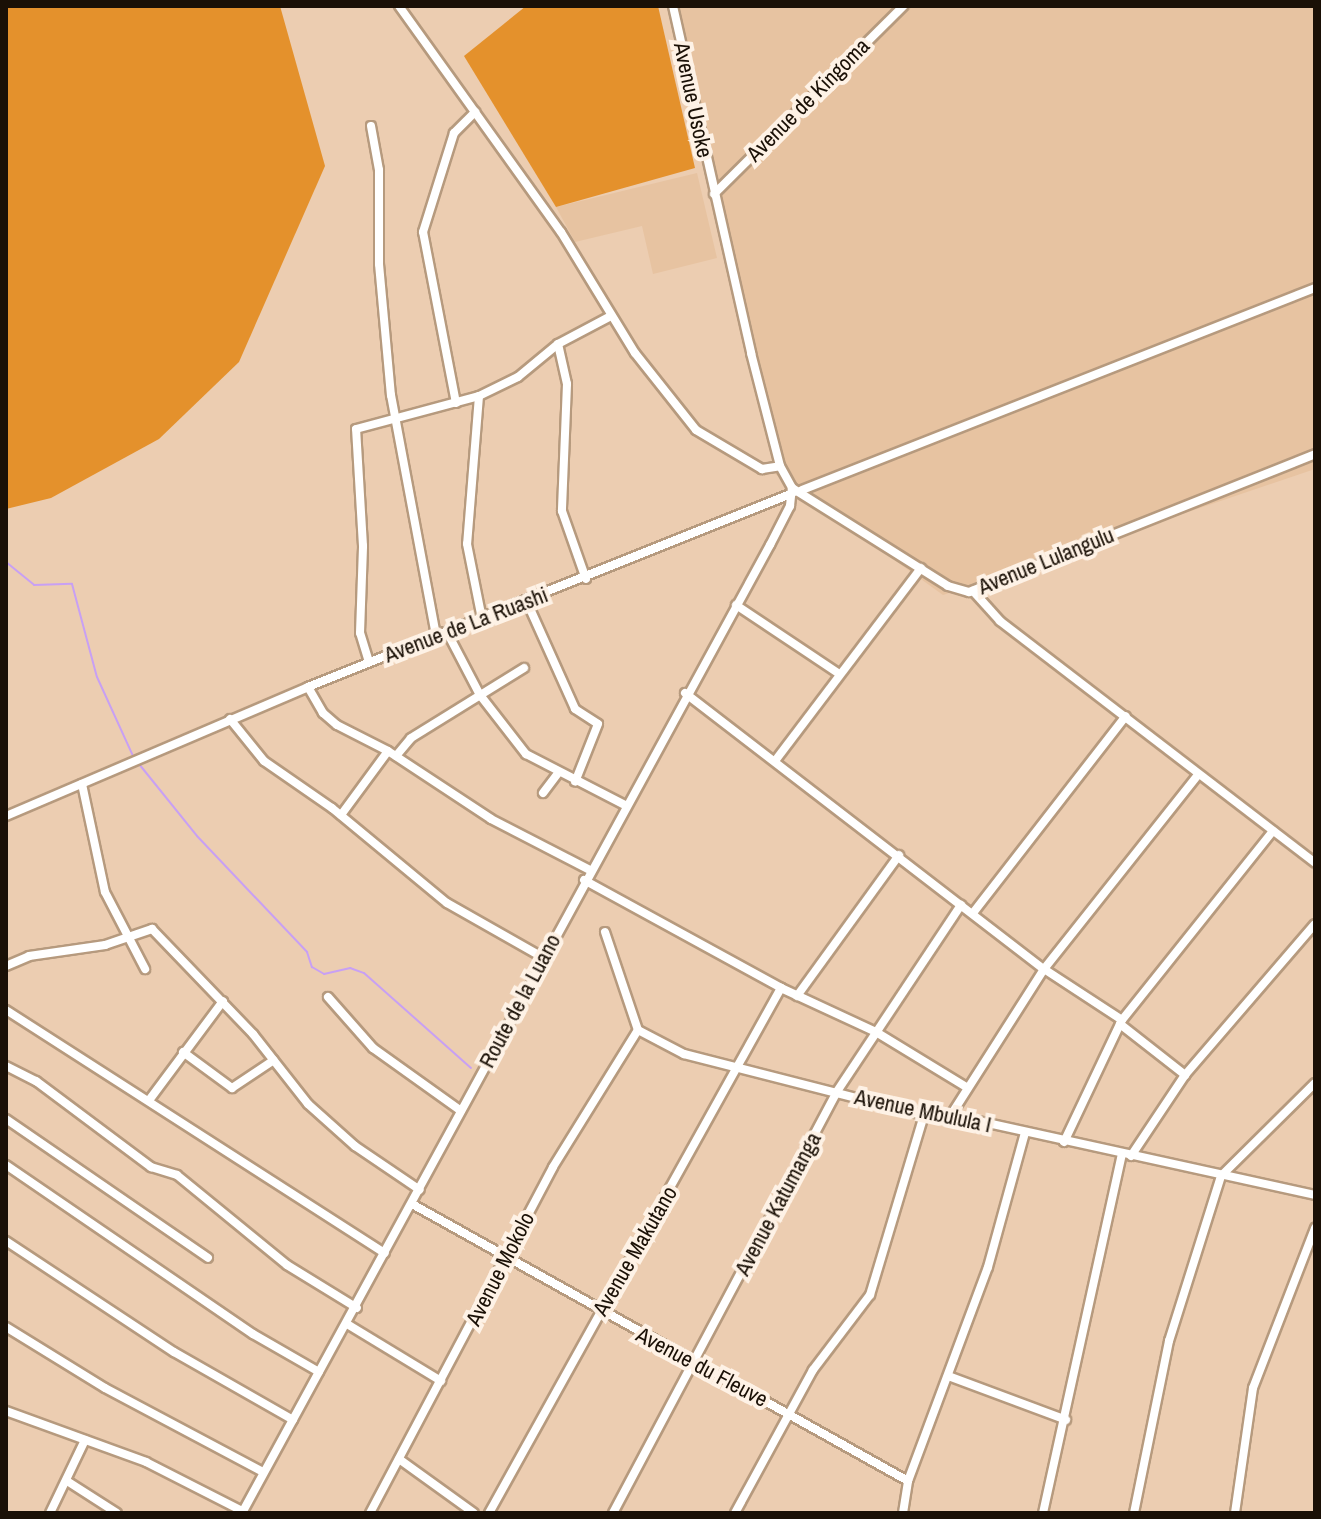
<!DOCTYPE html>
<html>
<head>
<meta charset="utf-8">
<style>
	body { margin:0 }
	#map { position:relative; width:1321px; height:1519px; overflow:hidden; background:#eccdb1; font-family:"Archivo Narrow",sans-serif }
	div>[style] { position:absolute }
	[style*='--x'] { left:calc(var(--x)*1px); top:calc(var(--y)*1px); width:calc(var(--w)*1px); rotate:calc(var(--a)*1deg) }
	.built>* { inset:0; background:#e7c3a1 }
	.green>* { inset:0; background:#e4912c }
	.stream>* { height:2px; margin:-1px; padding:0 1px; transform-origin:1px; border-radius:1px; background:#c8a0f4 }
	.roads { filter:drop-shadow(2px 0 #b69a7e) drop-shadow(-2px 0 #b69a7e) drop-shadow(0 2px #b69a7e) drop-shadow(0 -2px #b69a7e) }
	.minor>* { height:8px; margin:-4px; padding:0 4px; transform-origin:4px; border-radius:4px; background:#fff }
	span { translate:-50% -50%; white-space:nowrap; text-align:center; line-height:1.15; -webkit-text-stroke:8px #fef2e6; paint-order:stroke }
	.street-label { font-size:22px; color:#1a1006 }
	.frame { position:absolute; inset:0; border:8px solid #1a1006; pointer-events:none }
</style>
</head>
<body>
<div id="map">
	<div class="built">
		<div style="clip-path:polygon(678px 6px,1315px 6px,1315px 469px,943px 595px,775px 474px)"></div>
		<div style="clip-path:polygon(697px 173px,717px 258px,653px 274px,642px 226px,575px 242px,556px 207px)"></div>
	</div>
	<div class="green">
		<div style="clip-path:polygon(6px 6px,280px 6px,325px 166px,239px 362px,159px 439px,51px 498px,6px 509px)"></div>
		<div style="clip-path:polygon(526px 6px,658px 6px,695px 168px,556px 207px,464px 56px)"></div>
	</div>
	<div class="stream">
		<div style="--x:6;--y:562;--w:36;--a:39"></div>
		<div style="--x:34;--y:585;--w:38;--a:-2"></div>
		<div style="--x:72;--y:584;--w:96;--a:75"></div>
		<div style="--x:97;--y:677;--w:87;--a:65.5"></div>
		<div style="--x:139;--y:764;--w:92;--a:51.1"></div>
		<div style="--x:197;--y:836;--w:160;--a:46.5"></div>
		<div style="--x:307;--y:952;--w:16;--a:72"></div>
		<div style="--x:312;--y:967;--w:14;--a:30"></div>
		<div style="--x:324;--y:974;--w:27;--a:-13"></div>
		<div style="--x:350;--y:968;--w:15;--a:20"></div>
		<div style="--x:364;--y:973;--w:143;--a:41.6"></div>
	</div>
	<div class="roads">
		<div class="minor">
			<div style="--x:399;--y:6;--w:278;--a:54.4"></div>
			<div style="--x:561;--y:232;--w:142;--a:58.6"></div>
			<div style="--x:635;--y:353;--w:98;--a:51.6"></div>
			<div style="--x:696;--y:430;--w:77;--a:30.6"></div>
			<div style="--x:762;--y:469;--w:18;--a:-9"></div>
			<div style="--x:673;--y:6;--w:356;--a:77.3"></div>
			<div style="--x:751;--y:353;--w:117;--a:75.6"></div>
			<div style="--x:780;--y:466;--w:25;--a:61"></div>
			<div style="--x:371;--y:126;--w:45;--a:79.7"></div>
			<div style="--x:379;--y:170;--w:94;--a:90"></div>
			<div style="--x:379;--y:264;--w:132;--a:84.8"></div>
			<div style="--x:391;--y:395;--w:245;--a:79.4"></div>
			<div style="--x:714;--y:194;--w:267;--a:-44.8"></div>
			<div style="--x:558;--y:344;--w:41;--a:77.3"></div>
			<div style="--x:567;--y:384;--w:127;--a:92.3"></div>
			<div style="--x:562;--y:511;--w:72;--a:70.6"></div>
			<div style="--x:479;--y:396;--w:148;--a:94.6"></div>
			<div style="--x:467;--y:544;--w:76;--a:78.7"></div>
			<div style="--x:456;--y:403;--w:174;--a:-100.9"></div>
			<div style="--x:423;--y:232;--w:104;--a:-72.6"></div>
			<div style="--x:454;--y:133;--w:30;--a:-45"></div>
			<div style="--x:792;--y:488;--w:184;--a:32.1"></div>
			<div style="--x:948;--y:586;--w:22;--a:16"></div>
			<div style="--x:969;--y:592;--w:373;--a:-21.7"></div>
			<div style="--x:802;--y:490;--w:551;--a:-21.49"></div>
			<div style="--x:973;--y:591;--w:40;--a:48"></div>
			<div style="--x:1000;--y:621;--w:397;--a:37.5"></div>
			<div style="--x:527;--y:602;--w:117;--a:65.8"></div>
			<div style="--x:575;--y:709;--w:27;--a:33"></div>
			<div style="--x:598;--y:724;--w:62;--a:111.6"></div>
			<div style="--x:736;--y:605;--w:123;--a:33.7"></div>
			<div style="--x:447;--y:632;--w:71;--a:62.4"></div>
			<div style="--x:480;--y:695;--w:75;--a:52.1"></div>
			<div style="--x:526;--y:754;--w:111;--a:27.3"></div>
			<div style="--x:369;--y:662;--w:30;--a:-107"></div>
			<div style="--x:360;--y:633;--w:87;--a:-88"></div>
			<div style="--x:363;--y:546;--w:117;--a:-93.4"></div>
			<div style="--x:356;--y:429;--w:127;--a:-15"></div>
			<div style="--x:479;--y:396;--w:43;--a:-26"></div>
			<div style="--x:518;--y:377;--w:52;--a:-39.5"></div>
			<div style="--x:558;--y:344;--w:58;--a:-27.9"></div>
			<div style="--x:308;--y:687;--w:30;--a:60"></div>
			<div style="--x:323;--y:713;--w:18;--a:41"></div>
			<div style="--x:337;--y:725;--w:57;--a:27"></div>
			<div style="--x:388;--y:751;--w:123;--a:33.4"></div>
			<div style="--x:491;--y:819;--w:111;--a:27.3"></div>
			<div style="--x:685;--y:693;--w:453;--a:37.6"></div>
			<div style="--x:1044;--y:969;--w:93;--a:33.2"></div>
			<div style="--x:230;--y:719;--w:54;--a:51"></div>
			<div style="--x:264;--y:761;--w:83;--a:34.7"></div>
			<div style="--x:332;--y:808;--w:149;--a:39.6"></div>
			<div style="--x:447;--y:903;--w:112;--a:29.6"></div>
			<div style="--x:396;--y:756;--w:23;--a:-50"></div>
			<div style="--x:411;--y:738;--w:133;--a:-31.8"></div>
			<div style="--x:775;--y:761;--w:242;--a:-52.9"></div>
			<div style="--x:82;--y:784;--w:110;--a:78"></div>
			<div style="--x:105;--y:892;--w:87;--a:62.5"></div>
			<div style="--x:543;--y:793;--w:25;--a:-53"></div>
			<div style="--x:341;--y:815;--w:79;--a:-53.7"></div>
			<div style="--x:6;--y:816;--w:328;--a:-23.1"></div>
			<div style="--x:308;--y:687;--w:522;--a:-21.8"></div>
			<div style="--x:584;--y:880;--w:225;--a:28.7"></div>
			<div style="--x:781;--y:988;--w:105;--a:24.9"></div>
			<div style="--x:876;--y:1032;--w:105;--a:31.4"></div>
			<div style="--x:973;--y:913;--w:249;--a:-52.2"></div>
			<div style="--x:605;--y:932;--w:103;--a:71.4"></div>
			<div style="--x:638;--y:1030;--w:52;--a:27.6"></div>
			<div style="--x:684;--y:1054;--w:248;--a:14.3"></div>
			<div style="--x:924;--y:1115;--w:27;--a:0"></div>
			<div style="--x:951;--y:1115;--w:373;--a:12.4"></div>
			<div style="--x:6;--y:966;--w:25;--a:-23"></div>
			<div style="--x:29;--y:956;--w:77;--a:-8.2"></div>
			<div style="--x:105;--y:945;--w:50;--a:-18.8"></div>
			<div style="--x:152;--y:929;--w:146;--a:46.1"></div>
			<div style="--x:253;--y:1034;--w:89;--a:51.8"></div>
			<div style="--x:308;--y:1104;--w:63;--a:41.8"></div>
			<div style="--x:355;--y:1146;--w:78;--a:34.1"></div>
			<div style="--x:797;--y:996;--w:174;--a:-54.1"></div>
			<div style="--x:328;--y:997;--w:68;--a:48.6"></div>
			<div style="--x:373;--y:1048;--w:108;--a:35.6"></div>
			<div style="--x:6;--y:1010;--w:450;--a:32.7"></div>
			<div style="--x:1120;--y:1024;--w:83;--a:38.1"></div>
			<div style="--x:183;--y:1052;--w:61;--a:36.3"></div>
			<div style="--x:232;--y:1088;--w:50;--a:-33.7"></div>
			<div style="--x:6;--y:1066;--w:34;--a:27"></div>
			<div style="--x:36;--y:1081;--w:144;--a:36.8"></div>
			<div style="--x:151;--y:1167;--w:27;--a:17"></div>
			<div style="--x:177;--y:1175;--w:142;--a:39.3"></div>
			<div style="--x:287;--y:1265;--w:82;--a:31.6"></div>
			<div style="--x:150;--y:1099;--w:122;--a:-53.3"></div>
			<div style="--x:951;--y:1115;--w:173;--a:-57.5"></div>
			<div style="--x:1044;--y:969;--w:248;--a:-51.6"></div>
			<div style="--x:6;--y:1119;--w:245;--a:34.5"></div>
			<div style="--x:1064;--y:1142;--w:135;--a:-64.6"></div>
			<div style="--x:1122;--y:1020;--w:242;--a:-51.4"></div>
			<div style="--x:1131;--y:1156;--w:97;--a:-56.3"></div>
			<div style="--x:1185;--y:1075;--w:199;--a:-49.3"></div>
			<div style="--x:6;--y:1165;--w:299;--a:34.4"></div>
			<div style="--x:253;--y:1334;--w:76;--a:29.9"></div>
			<div style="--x:412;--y:1204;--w:568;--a:29.18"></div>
			<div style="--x:6;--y:1241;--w:201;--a:33.5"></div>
			<div style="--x:174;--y:1352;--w:137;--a:29.7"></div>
			<div style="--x:347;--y:1324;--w:110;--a:31.2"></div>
			<div style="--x:6;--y:1327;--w:116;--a:31.6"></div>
			<div style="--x:105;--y:1388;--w:179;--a:28"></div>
			<div style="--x:948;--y:1376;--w:126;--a:20.4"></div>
			<div style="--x:6;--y:1411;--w:149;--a:20"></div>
			<div style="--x:146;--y:1462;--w:108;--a:27"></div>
			<div style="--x:399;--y:1459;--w:92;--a:35.8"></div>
			<div style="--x:67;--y:1481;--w:59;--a:32.6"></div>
			<div style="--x:50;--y:1513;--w:81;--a:-64.4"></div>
			<div style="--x:242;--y:1513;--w:1103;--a:-61.39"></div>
			<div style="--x:770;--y:545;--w:44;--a:-62.9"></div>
			<div style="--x:790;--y:506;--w:18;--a:-84"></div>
			<div style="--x:370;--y:1513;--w:391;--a:-62.1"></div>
			<div style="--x:553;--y:1167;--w:161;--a:-58.2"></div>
			<div style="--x:489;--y:1513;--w:601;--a:-60.92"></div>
			<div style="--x:613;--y:1513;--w:476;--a:-62"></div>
			<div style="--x:836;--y:1093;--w:226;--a:-56.4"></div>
			<div style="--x:735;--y:1513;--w:163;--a:-61.4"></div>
			<div style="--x:813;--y:1370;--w:94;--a:-52.8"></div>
			<div style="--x:870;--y:1295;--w:188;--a:-73.3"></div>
			<div style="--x:903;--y:1513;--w:32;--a:-81"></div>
			<div style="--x:908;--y:1481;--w:228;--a:-69.5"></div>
			<div style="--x:988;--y:1267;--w:139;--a:-74.6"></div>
			<div style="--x:1043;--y:1513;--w:367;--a:-77.6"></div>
			<div style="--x:1134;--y:1513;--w:176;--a:-78.5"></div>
			<div style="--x:1169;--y:1341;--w:173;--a:-72.5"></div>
			<div style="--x:1221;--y:1176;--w:132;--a:-44.7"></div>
			<div style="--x:1235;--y:1513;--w:126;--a:-81.8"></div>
			<div style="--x:1253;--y:1388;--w:172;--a:-68.8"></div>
		</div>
	</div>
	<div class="street-label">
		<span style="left:693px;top:100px;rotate:78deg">Avenue Usoke</span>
		<span style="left:808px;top:100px;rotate:-45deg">Avenue de Kingoma</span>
		<span style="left:1046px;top:561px;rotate:-22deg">Avenue Lulangulu</span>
		<span style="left:466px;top:625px;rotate:-21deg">Avenue de La Ruashi</span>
		<span style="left:520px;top:1001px;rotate:-62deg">Route de la Luano</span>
		<span style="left:923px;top:1111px;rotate:12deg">Avenue Mbulula I</span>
		<span style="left:778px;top:1204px;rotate:-62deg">Avenue Katumanga</span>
		<span style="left:635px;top:1251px;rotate:-60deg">Avenue Makutano</span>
		<span style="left:500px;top:1269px;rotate:-63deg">Avenue Mokolo</span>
		<span style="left:702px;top:1367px;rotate:28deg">Avenue du Fleuve</span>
	</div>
	<div class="frame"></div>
</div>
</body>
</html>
